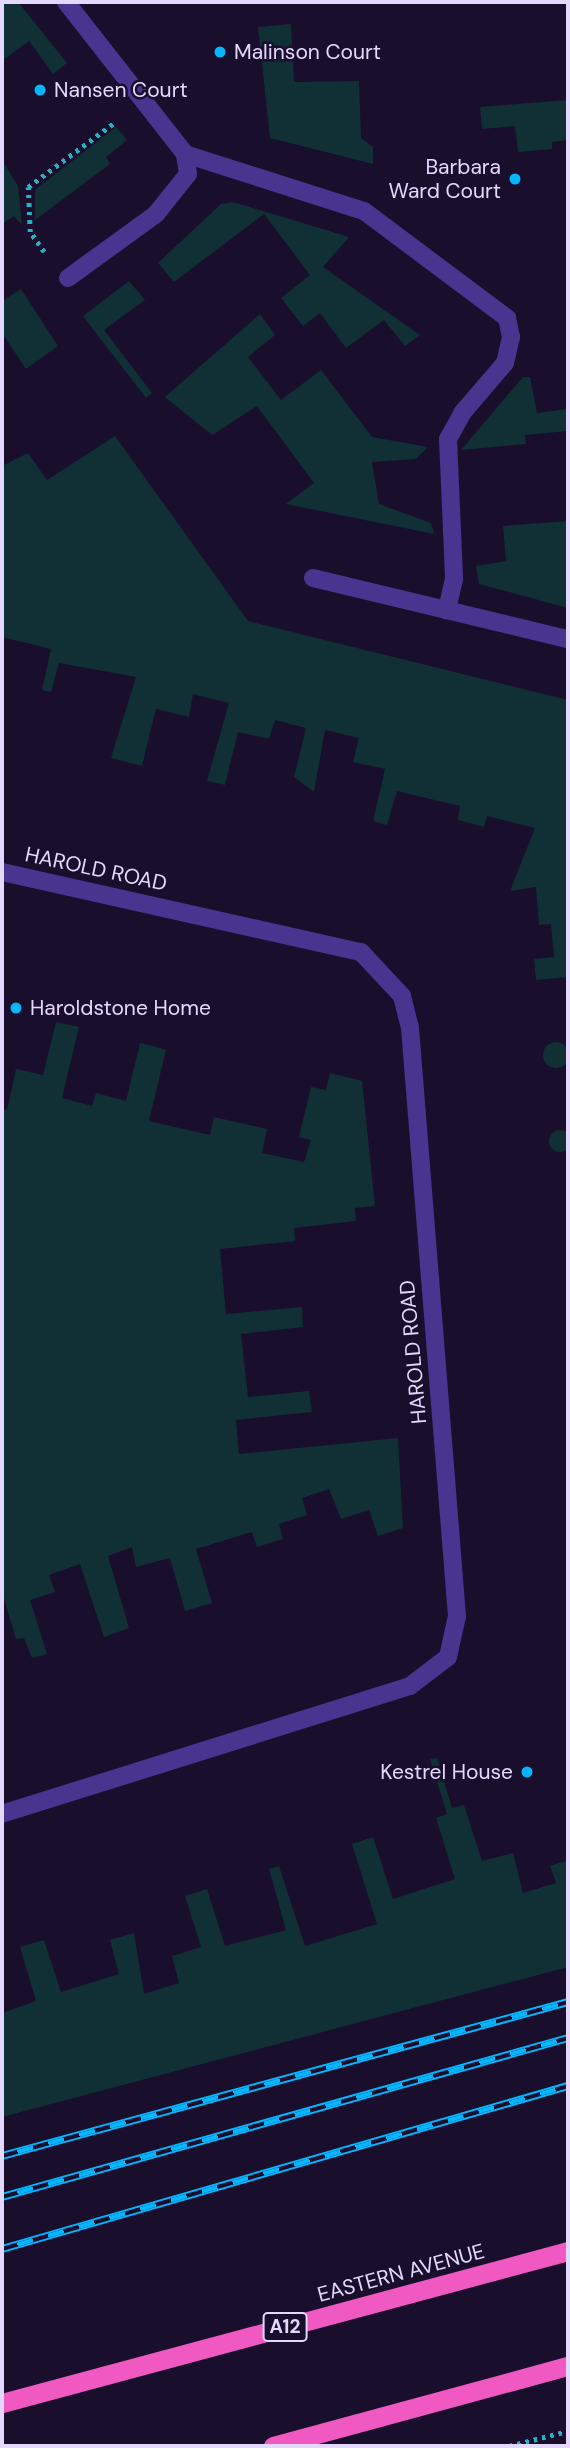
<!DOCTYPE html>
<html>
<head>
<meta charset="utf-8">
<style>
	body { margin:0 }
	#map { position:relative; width:570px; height:2448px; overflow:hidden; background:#190e2b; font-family:"DM Sans",sans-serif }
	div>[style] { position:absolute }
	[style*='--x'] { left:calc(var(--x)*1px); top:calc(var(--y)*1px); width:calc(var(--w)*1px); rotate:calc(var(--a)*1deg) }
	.green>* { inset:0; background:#103036 }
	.round { border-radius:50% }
	.path>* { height:4.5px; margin-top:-2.25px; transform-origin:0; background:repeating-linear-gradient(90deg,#22b3c9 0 3.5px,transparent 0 8.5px) }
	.service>* { height:18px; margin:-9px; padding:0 9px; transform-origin:9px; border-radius:9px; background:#493490 }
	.minor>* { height:18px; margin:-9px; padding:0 9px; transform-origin:9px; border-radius:9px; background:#493490 }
	.trunk>* { height:19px; margin:-9.5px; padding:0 9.5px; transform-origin:9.5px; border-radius:9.5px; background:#f059c2 }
	.rail>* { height:8px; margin-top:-4px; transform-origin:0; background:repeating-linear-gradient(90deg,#190e2b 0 16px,#04b5ff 0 32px); box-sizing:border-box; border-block:2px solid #04b5ff }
	.dots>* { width:19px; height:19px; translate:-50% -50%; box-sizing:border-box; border:4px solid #190e2b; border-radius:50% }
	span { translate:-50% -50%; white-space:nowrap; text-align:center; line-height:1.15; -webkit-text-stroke:5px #190e2b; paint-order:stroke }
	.shield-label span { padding:2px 5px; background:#190e2b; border:2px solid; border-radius:5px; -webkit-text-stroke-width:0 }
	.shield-label { font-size:19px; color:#e4d8ff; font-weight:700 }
	.poi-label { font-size:21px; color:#e4d8ff }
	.left { translate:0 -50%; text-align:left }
	.right { translate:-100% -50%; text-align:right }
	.street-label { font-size:21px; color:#e4d8ff }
	.frame { position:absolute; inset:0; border:4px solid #e4d8ff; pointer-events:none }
</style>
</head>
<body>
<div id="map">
	<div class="green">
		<div style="clip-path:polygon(2px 2px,18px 2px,67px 63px,53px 74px,29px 41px,2px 61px)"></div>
		<div style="clip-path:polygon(291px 24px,294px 82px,359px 81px,361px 138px,373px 147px,373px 164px,270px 138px,258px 27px)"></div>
		<div style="clip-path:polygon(568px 100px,568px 140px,552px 142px,552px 149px,518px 152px,515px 126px,482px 129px,480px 107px)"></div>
		<div style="clip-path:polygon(116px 127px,127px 140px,106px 157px,110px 164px,35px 220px,35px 190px)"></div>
		<div style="clip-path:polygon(2px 160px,18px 186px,22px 225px,14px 216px,2px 224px)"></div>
		<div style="clip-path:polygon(233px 202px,349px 237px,323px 267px,420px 335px,405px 346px,384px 320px,346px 348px,320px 313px,303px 326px,281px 298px,310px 275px,264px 214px,174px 282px,158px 263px,221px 204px)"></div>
		<div style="clip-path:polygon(129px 281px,145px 300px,104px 330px,152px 393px,146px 398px,83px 316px)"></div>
		<div style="clip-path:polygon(21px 289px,58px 346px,26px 369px,2px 333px,2px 301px)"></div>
		<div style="clip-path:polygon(260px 314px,275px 335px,248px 357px,281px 400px,321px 370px,372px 437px,428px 447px,416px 459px,372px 462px,379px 504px,431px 523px,434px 534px,286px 504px,314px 483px,257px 406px,212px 435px,165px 397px)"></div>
		<div style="clip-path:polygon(523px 377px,530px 377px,537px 413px,567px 409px,568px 431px,525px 435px,526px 444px,461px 450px)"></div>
		<div style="clip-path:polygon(115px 436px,248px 621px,568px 700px,568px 977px,536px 980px,534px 959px,554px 957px,551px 924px,539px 925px,536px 887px,510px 891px,535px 828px,487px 816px,484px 827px,458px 820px,460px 806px,397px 791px,387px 825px,373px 821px,385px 769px,353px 762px,359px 738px,325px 730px,314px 792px,294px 777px,306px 728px,275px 720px,269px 739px,238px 732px,225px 785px,207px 781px,229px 703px,193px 694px,189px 717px,156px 709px,142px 766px,111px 758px,136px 677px,59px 663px,51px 692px,42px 690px,51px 649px,2px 637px,2px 466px,28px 453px,47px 480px)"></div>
		<div style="clip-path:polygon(568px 521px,568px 608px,479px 584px,476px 566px,506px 561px,503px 526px)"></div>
		<div style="clip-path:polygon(56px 1022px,79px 1027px,62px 1098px,92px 1106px,96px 1093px,126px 1101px,140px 1043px,153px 1046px,166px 1050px,149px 1121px,210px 1135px,214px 1117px,267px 1129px,262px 1153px,304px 1162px,311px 1140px,299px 1137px,311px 1087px,326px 1090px,330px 1073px,362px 1081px,375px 1206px,355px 1208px,356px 1221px,294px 1228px,295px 1241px,220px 1249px,226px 1314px,302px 1307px,303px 1327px,241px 1334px,248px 1397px,309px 1391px,312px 1412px,236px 1420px,239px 1454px,398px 1438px,403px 1528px,378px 1536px,369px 1510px,341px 1519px,329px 1489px,302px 1498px,307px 1515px,279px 1524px,283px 1539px,257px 1547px,252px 1532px,196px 1549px,212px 1603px,185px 1611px,170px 1558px,136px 1567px,132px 1547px,108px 1556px,129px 1628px,104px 1637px,80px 1564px,49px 1575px,55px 1592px,30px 1600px,47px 1654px,32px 1658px,24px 1638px,16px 1639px,2px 1592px,2px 1109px,7px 1110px,16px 1069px,43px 1075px)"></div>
		<div class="round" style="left:543px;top:1042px;width:26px;height:26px"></div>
		<div class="round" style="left:549px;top:1130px;width:22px;height:22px"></div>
		<div style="clip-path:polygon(437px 1758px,452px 1808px,464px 1805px,482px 1861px,513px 1853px,523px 1893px,556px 1883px,550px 1866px,568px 1860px,568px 1967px,2px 2117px,2px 2013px,36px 2001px,20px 1947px,44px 1940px,61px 1992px,119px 1974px,110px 1940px,134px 1933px,144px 1994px,179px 1983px,172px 1956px,201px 1947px,185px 1896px,207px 1889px,225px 1946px,286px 1930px,269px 1869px,279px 1866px,305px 1946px,377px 1924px,352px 1844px,373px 1837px,393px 1899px,455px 1879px,436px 1818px,447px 1814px,430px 1759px)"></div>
	</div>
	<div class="path">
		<div style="--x:44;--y:252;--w:24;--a:-125"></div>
		<div style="--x:30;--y:232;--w:45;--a:-92.5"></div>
		<div style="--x:28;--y:187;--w:107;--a:-36.7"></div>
		<div style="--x:509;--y:2446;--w:61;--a:-14.3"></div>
	</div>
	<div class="service">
		<div style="--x:313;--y:578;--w:262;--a:13.5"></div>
	</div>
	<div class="minor">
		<div style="--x:66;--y:2;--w:193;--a:51.9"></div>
		<div style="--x:185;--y:154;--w:188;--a:17.7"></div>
		<div style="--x:364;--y:211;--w:179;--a:36.8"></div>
		<div style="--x:507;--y:318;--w:19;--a:78"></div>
		<div style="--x:511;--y:337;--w:27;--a:103"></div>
		<div style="--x:505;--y:363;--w:65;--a:130.6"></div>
		<div style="--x:463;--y:412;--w:31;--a:119"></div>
		<div style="--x:448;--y:439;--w:140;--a:87.5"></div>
		<div style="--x:454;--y:579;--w:32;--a:103"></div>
		<div style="--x:68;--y:278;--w:109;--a:-36"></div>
		<div style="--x:156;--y:214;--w:51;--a:-51.3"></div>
		<div style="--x:188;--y:174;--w:20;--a:-99"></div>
		<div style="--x:2;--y:872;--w:368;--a:12.6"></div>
		<div style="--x:361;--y:952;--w:60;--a:47"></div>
		<div style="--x:402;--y:996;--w:33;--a:76"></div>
		<div style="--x:410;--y:1028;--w:590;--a:85.43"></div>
		<div style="--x:457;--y:1616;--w:42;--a:102.4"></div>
		<div style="--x:448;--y:1657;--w:48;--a:142.7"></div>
		<div style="--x:410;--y:1686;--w:428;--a:162.6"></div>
	</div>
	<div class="trunk">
		<div style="--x:2;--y:2403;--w:586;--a:-15.03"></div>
		<div style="--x:273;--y:2446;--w:306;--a:-15.2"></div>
	</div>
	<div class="rail">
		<div style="--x:2;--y:2156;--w:587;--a:-15.22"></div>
		<div style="--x:2;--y:2197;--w:588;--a:-15.69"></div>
		<div style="--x:2;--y:2249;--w:589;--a:-16.07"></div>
	</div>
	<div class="dots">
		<div style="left:220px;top:52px;background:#04b5ff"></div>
		<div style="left:40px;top:90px;background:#04b5ff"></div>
		<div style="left:515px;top:179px;background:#04b5ff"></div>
		<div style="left:16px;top:1008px;background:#04b5ff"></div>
		<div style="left:527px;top:1772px;background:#04b5ff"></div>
	</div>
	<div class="shield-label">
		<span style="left:285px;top:2327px">A12</span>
	</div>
	<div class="poi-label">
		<span class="left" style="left:234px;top:52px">Malinson Court</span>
		<span class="left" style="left:54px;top:90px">Nansen Court</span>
		<span class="right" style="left:501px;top:179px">Barbara<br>Ward Court</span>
		<span class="left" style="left:30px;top:1008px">Haroldstone Home</span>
		<span class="right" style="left:513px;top:1772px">Kestrel House</span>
	</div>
	<div class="street-label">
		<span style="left:96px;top:869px;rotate:12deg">HAROLD ROAD</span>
		<span style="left:413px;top:1352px;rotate:-95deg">HAROLD ROAD</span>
		<span style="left:401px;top:2273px;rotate:-15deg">EASTERN AVENUE</span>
	</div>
	<div class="frame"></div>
</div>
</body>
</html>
